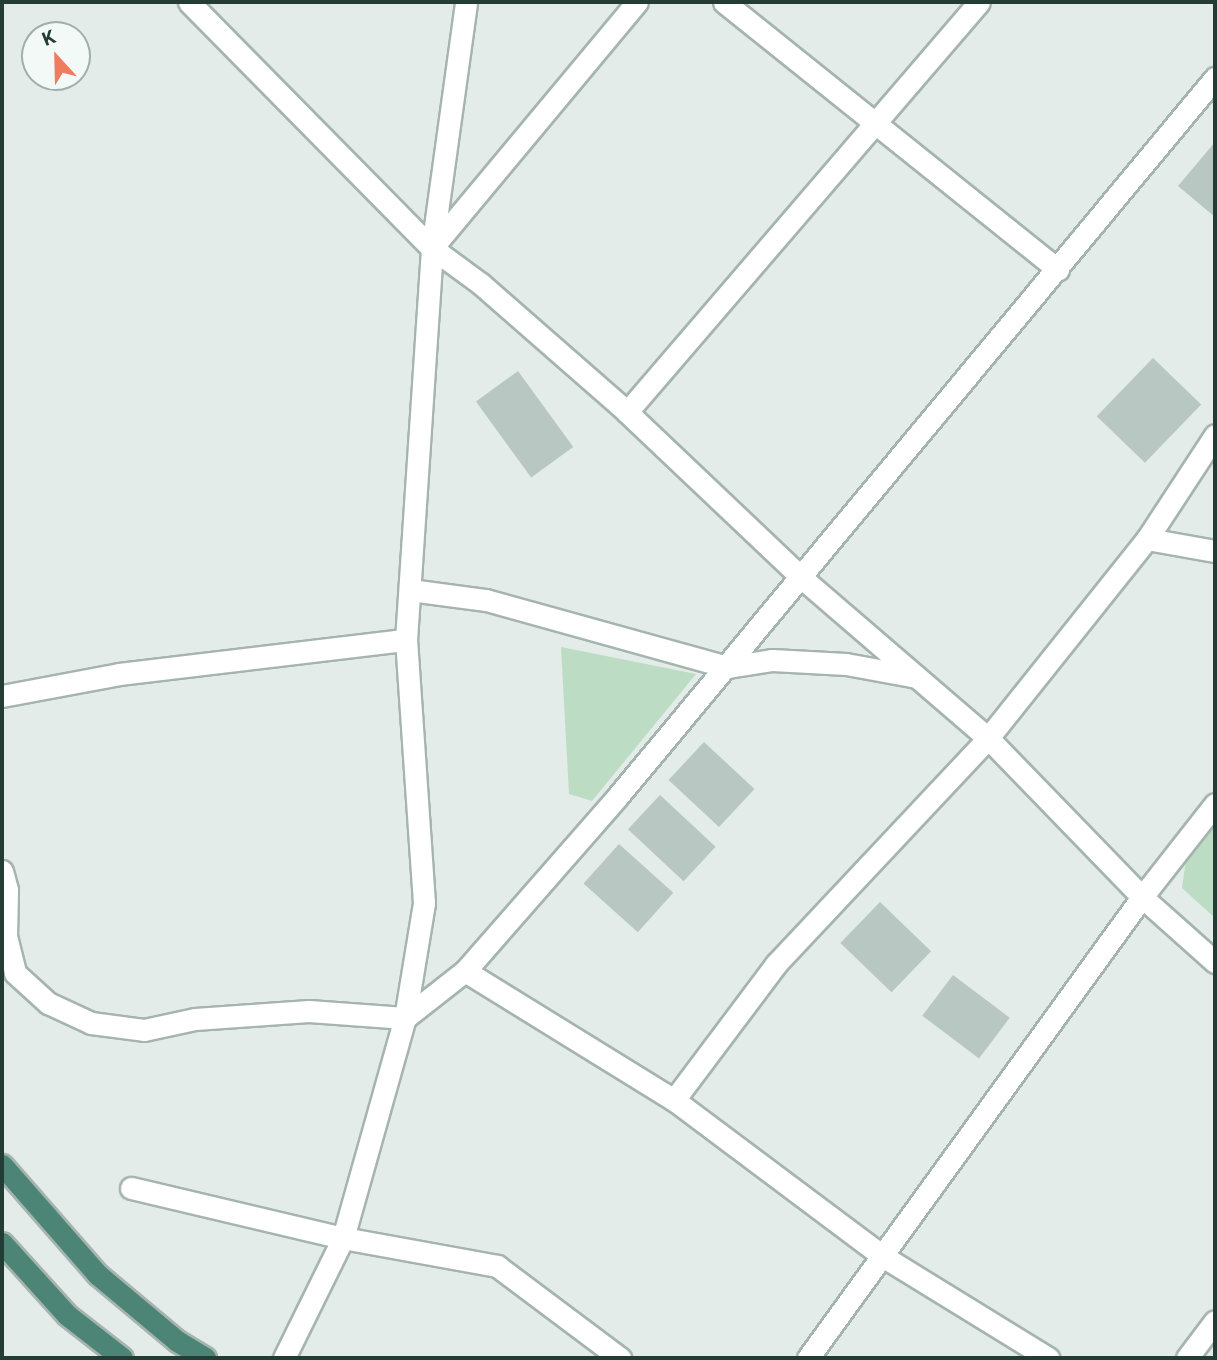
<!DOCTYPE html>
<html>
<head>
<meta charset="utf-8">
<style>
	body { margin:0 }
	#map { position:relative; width:1217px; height:1360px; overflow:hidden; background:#e3ece8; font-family:Roboto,sans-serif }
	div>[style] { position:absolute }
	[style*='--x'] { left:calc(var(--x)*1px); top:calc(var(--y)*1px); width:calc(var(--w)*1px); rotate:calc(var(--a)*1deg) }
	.green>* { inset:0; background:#bcddc4 }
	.building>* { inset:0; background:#b8c7c1; transform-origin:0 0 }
	.roads { filter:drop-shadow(2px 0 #a6b4af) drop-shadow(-2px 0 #a6b4af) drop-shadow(0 2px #a6b4af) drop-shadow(0 -2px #a6b4af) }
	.minor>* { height:21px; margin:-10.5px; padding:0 10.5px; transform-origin:10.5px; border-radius:10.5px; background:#fff }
	.trunk>* { height:21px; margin:-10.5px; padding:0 10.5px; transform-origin:10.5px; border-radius:10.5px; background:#4c8576 }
	span { translate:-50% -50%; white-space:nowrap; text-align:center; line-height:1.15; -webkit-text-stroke:5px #f3f9f6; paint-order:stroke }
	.frame { position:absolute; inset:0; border:4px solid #233d35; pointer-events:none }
	.north { position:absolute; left:21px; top:21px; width:70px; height:70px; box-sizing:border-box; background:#f3f9f6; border:2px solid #a0aea9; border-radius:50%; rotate:338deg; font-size:19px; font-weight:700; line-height:28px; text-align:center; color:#233d35 }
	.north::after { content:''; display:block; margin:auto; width:24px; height:32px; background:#ee7c5f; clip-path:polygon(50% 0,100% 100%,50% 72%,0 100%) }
</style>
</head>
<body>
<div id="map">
	<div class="green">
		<div style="clip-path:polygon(561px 647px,696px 674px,592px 801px,569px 794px)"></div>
		<div style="clip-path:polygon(1215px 825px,1215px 918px,1182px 888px,1186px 860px)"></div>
	</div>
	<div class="building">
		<div style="clip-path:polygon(1215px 142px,1215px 217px,1178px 186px)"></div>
		<div style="left:1153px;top:358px;width:67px;height:81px;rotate:44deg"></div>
		<div style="left:518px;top:371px;width:94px;height:52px;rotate:54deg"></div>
		<div style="left:704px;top:742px;width:69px;height:52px;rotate:43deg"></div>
		<div style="left:660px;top:795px;width:76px;height:47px;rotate:43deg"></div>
		<div style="left:619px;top:844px;width:73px;height:53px;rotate:42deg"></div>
		<div style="left:880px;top:902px;width:71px;height:57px;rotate:44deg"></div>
		<div style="left:953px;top:975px;width:71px;height:51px;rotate:37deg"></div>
	</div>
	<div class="roads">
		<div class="minor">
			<div style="--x:189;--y:2;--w:346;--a:45.4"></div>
			<div style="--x:432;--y:248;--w:61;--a:36.3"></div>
			<div style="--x:481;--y:284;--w:194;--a:41.2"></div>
			<div style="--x:627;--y:412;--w:243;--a:43.5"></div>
			<div style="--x:803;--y:579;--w:244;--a:40.7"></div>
			<div style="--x:988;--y:738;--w:221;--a:45.9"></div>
			<div style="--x:1142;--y:897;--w:98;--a:41.7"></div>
			<div style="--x:724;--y:2;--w:428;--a:38.7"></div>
			<div style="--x:432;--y:248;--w:320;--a:-50.2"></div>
			<div style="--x:627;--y:412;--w:540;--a:-49.35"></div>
			<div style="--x:1147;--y:539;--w:69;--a:10"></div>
			<div style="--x:410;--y:590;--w:77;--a:7.5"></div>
			<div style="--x:486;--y:600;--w:251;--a:15.5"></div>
			<div style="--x:728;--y:667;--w:45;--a:-9"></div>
			<div style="--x:772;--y:660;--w:74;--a:3.1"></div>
			<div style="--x:846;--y:664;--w:72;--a:10.4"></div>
			<div style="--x:2;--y:696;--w:119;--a:-10.6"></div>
			<div style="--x:119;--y:674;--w:289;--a:-6.8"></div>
			<div style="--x:2;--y:871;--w:20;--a:75"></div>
			<div style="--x:7;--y:890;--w:46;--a:91.2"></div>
			<div style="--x:6;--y:936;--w:38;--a:76"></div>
			<div style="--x:15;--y:973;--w:45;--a:42.3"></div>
			<div style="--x:48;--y:1003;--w:47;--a:24.9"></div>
			<div style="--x:91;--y:1023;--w:53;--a:7.5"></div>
			<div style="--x:144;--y:1030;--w:52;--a:-12.2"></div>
			<div style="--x:195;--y:1019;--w:114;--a:-4"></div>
			<div style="--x:309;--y:1011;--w:96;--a:4.2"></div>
			<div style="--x:405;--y:1018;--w:76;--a:-38.1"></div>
			<div style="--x:465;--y:971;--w:232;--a:-48.8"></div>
			<div style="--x:618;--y:796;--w:934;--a:-50.26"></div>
			<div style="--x:465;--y:971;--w:246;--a:31.7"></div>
			<div style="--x:674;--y:1100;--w:262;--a:36.8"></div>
			<div style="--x:884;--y:1257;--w:193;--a:31.6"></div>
			<div style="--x:674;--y:1100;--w:170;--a:-53.1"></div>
			<div style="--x:776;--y:964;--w:310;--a:-46.8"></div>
			<div style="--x:988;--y:738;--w:255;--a:-51.4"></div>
			<div style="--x:1147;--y:539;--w:124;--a:-56.8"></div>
			<div style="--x:131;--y:1188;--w:218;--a:13.3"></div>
			<div style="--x:343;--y:1238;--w:157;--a:10.3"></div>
			<div style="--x:497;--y:1266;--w:154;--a:36.8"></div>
			<div style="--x:284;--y:1358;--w:134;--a:-63.8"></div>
			<div style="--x:343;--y:1238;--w:229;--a:-74.3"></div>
			<div style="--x:405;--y:1018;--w:117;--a:-80.6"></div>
			<div style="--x:424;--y:903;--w:264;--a:-93.9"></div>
			<div style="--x:406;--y:640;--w:393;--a:-86.2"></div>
			<div style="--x:432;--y:248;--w:248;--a:-82.1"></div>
			<div style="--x:808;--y:1358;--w:569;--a:-54.08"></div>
			<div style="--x:1142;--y:897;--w:118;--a:-51.9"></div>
			<div style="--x:1187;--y:1358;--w:46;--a:-52.9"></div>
		</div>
		<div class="trunk">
			<div style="--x:2;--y:1165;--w:145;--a:48.9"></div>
			<div style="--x:97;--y:1274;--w:104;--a:39.9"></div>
			<div style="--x:177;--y:1341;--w:33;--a:31"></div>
			<div style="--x:2;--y:1243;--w:97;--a:47.9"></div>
			<div style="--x:67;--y:1315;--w:70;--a:38"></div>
		</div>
	</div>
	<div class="frame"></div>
	<div class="north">K</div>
</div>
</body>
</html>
